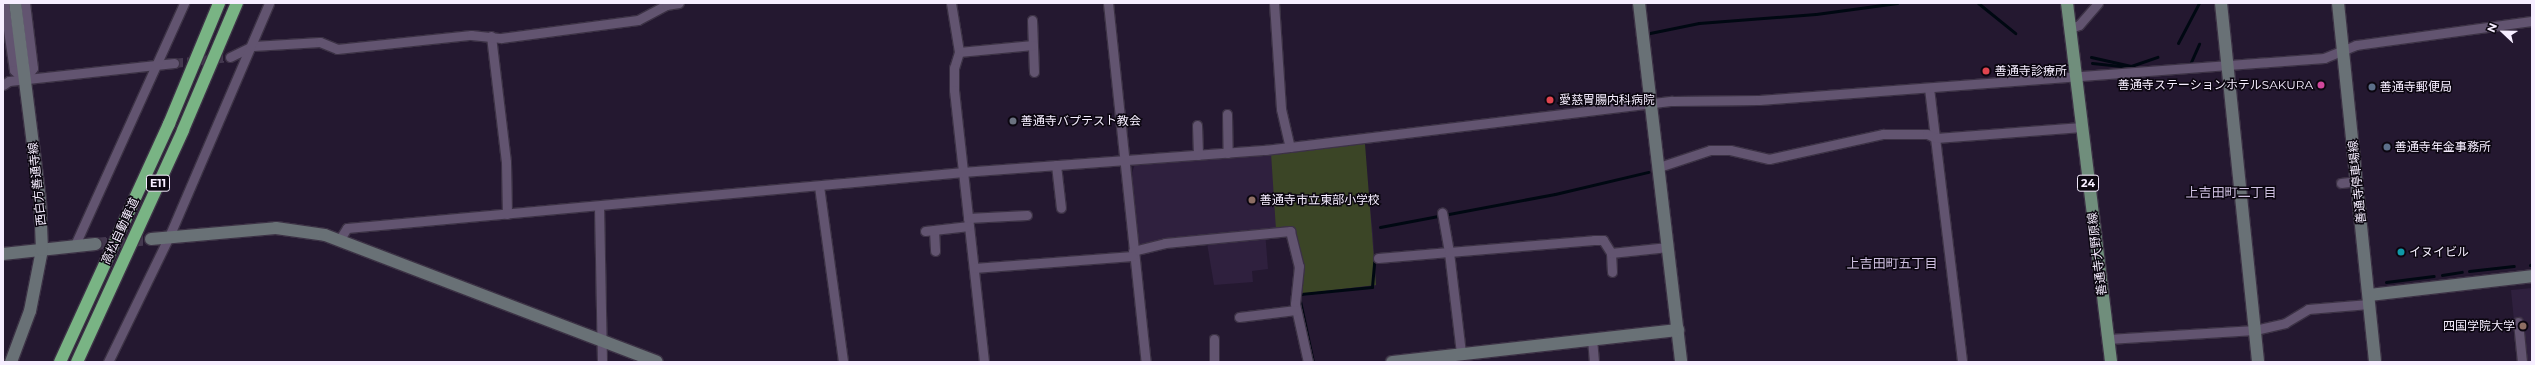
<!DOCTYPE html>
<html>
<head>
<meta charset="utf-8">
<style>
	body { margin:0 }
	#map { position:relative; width:2535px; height:365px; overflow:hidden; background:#241830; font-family:Montserrat,"Noto Sans JP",sans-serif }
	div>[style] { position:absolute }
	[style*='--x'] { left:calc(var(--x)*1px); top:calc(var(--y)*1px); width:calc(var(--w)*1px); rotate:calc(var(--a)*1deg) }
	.built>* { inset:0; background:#2f203e }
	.green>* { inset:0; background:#3b4526 }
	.stream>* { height:3px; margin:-1.5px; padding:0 1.5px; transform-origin:1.5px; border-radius:1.5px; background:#000812 }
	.street-tunnel>* { height:9px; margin-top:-4.5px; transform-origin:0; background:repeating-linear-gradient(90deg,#44384f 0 9px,transparent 0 13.5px) }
	.secondary-tunnel>* { height:12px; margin-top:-6px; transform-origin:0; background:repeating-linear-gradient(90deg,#44384f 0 12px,transparent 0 18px) }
	.roads { filter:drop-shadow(1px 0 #3c3245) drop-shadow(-1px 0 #3c3245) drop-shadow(0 1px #3c3245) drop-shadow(0 -1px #3c3245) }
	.street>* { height:9px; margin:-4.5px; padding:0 4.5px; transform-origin:4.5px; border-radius:4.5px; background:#625470 }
	.secondary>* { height:12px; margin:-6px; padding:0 6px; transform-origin:6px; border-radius:6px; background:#697176 }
	.primary>* { height:12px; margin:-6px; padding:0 6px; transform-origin:6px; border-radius:6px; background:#708e7c }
	.highway>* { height:12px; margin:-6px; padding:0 6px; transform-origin:6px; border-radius:6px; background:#79b484 }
	.dots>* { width:11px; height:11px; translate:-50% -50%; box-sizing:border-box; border:2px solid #0b0610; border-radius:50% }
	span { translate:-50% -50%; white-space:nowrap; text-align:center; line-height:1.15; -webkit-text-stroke:3px #0b0610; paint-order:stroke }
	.shield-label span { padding:1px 3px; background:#0b0610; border:1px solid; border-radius:3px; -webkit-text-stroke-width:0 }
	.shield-label { font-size:11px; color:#f6eeff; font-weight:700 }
	.poi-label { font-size:12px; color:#f6eeff }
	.left { translate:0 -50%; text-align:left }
	.right { translate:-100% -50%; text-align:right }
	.street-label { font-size:12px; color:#f6eeff }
	.neighbourhood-label { font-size:13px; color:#d0c1e2 }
	.frame { position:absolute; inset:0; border:4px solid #f6eeff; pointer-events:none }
	.north { position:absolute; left:2483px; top:12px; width:40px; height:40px; -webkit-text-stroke:3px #0b0610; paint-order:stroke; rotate:292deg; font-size:11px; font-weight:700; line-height:16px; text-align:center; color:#f6eeff }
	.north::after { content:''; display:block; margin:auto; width:14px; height:18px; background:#f6eeff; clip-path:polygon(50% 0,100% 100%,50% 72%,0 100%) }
</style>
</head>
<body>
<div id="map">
	<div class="built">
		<div style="clip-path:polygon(1363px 143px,1373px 234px,1376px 285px,1373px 288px,1304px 296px,1293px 228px,1265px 231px,1268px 269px,1252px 271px,1253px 282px,1214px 285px,1206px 237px,1136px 245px,1132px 173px,1135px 164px)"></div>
		<div style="clip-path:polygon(2532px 288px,2532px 362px,2518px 362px,2511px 290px)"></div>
	</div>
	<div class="green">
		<div style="clip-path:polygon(1361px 143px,1365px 144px,1376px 285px,1299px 294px,1293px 228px,1276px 230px,1271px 153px)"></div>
	</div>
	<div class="stream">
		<div style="--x:1978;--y:3;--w:48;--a:39"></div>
		<div style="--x:1645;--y:34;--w:55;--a:-11.5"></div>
		<div style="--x:1699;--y:23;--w:117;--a:-4.4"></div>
		<div style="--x:1816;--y:14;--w:82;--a:-7.7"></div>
		<div style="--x:2178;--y:43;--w:45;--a:-62.3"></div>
		<div style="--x:2091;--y:57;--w:41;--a:12.7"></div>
		<div style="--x:2131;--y:66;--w:28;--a:-19"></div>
		<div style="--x:2191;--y:62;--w:20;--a:-66"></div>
		<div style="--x:2092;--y:63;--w:37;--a:6"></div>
		<div style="--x:1380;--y:227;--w:178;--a:-10.7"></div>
		<div style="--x:1555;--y:194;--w:96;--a:-13.3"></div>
		<div style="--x:2530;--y:265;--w:2;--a:-27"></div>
		<div style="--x:2469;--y:271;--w:45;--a:-6.3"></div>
		<div style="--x:2442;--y:275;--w:20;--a:-9"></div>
		<div style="--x:2386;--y:282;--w:48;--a:-7.1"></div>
		<div style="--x:1301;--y:294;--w:71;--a:-5.6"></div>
		<div style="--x:1372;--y:287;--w:25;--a:-85"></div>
		<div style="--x:1300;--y:301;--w:62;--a:78"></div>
	</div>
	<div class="street-tunnel">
		<div style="--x:174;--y:63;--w:56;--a:-6.1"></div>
	</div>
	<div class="secondary-tunnel">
		<div style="--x:95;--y:244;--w:56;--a:-5.1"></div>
	</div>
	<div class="roads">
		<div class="street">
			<div style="--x:4;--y:3;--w:68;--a:81.5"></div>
			<div style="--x:14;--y:70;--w:14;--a:45"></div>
			<div style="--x:951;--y:3;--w:50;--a:80.7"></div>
			<div style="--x:959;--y:52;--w:17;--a:107"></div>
			<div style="--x:954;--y:68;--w:22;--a:90"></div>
			<div style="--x:954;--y:90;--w:274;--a:83.7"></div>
			<div style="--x:1108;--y:3;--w:361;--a:84"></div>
			<div style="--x:1274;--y:3;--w:106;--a:86.2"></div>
			<div style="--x:1281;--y:109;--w:39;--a:77"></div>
			<div style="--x:1032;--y:20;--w:52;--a:87.8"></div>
			<div style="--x:2070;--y:28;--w:9;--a:-18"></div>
			<div style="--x:2079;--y:25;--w:29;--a:-49"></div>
			<div style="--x:491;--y:36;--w:127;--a:83.2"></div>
			<div style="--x:506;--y:162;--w:52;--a:88.9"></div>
			<div style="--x:959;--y:52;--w:74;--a:-5.4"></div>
			<div style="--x:230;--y:57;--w:25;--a:-26"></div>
			<div style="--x:253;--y:46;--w:67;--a:-3.4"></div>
			<div style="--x:320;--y:42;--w:18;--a:22"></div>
			<div style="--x:337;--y:49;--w:135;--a:-6"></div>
			<div style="--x:471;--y:35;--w:30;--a:6"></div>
			<div style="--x:501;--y:38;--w:138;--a:-7.5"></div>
			<div style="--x:638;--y:20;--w:32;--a:-28"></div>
			<div style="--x:666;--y:5;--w:13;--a:-9"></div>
			<div style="--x:24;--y:80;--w:15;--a:-53"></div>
			<div style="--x:33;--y:68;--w:65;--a:-97"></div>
			<div style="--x:3;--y:85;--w:7;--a:-34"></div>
			<div style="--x:9;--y:81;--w:166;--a:-6.2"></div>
			<div style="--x:1929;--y:88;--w:276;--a:83.1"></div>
			<div style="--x:1227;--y:114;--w:39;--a:89"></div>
			<div style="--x:1197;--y:125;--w:30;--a:88"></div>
			<div style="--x:1056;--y:165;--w:43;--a:83.4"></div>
			<div style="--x:1659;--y:167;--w:54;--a:-18.4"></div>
			<div style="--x:1710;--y:150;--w:20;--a:0"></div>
			<div style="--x:1730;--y:150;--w:40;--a:13"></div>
			<div style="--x:1769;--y:159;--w:117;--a:-12.4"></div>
			<div style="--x:1883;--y:134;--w:44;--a:0"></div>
			<div style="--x:1927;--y:134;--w:10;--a:24"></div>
			<div style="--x:1936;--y:138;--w:146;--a:-4.3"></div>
			<div style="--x:2341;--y:183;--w:8;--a:-7"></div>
			<div style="--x:819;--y:186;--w:178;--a:82.2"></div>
			<div style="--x:599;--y:206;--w:156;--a:88.9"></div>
			<div style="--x:968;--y:218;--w:59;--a:-2.9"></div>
			<div style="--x:934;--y:230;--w:21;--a:87"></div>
			<div style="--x:925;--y:231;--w:44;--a:-6.5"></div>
			<div style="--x:340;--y:239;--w:13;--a:-58"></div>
			<div style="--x:347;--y:228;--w:619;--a:-5.19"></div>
			<div style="--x:963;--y:172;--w:303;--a:-4.2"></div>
			<div style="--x:1265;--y:150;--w:410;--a:-6.9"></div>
			<div style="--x:1672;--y:101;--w:87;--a:-0.7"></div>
			<div style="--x:1759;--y:100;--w:567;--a:-4.25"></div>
			<div style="--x:2324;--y:58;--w:35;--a:-22"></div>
			<div style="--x:2356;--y:45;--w:178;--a:-7.8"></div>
			<div style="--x:74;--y:247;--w:268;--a:-65.7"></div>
			<div style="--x:1133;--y:251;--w:33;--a:-14"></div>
			<div style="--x:1165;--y:243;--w:126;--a:-5.5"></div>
			<div style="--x:1290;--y:231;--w:36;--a:76"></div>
			<div style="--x:1299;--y:266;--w:38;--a:96"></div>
			<div style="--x:1295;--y:304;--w:59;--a:77.4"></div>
			<div style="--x:1611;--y:253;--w:19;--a:87"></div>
			<div style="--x:1378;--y:258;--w:71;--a:-4.8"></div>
			<div style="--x:1449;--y:252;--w:40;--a:-100"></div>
			<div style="--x:974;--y:268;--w:159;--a:-4.3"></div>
			<div style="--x:1239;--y:317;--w:57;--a:-7"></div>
			<div style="--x:2518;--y:322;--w:40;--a:84.3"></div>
			<div style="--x:1214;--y:339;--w:23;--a:90"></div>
			<div style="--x:1592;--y:339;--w:23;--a:85"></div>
			<div style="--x:2108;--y:339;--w:147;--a:-3.5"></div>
			<div style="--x:2255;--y:330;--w:31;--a:-13"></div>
			<div style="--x:2285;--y:323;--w:27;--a:-31"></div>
			<div style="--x:2308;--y:309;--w:61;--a:-4.7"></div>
			<div style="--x:1461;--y:353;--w:102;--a:-96.8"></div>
			<div style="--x:1449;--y:252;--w:145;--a:-4.7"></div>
			<div style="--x:1594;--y:240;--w:9;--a:0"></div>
			<div style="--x:1603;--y:240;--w:15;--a:58"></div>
			<div style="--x:1611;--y:253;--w:57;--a:-6"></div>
			<div style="--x:108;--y:362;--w:144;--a:-64.1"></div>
			<div style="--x:171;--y:232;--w:249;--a:-66.8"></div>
		</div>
		<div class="secondary">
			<div style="--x:1639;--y:3;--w:361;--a:83.3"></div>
			<div style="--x:2221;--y:3;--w:361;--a:84.1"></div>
			<div style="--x:2338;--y:3;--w:361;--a:84.1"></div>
			<div style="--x:151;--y:239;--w:125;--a:-5"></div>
			<div style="--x:276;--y:228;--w:49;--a:8.1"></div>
			<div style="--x:325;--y:235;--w:355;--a:20.9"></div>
			<div style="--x:3;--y:254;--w:93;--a:-6.2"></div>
			<div style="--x:2369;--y:295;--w:164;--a:-6.6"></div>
			<div style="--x:11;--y:362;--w:54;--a:-69.6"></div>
			<div style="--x:30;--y:311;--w:62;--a:-78.9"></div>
			<div style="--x:42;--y:250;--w:50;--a:-92.3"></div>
			<div style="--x:40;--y:200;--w:199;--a:-97.2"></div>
			<div style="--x:1392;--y:362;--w:288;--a:-6.4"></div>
		</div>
		<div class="primary">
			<div style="--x:2067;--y:3;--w:362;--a:83"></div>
		</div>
		<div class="highway">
			<div style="--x:60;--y:362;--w:262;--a:-65.4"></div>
			<div style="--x:169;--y:124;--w:131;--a:-67.5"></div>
			<div style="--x:77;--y:362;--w:255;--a:-65.4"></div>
			<div style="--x:183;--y:130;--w:138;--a:-67"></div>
		</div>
	</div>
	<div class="dots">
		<div style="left:1986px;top:71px;background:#e0444e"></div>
		<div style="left:2321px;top:85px;background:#d1479c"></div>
		<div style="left:2372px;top:87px;background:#5c6f8a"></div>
		<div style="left:1550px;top:100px;background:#e0444e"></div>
		<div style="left:1013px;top:121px;background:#6b7280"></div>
		<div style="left:2387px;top:147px;background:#5c6f8a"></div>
		<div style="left:1252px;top:200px;background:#8d6e63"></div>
		<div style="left:2401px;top:252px;background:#0f9aa8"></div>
		<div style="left:2523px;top:326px;background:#8d6e63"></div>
	</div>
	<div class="shield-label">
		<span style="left:158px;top:183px">E11</span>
		<span style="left:2088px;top:183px">24</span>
	</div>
	<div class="poi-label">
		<span class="left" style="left:1995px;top:71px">善通寺診療所</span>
		<span class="right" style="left:2313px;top:85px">善通寺ステーションホテルSAKURA</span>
		<span class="left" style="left:2380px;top:87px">善通寺郵便局</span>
		<span class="left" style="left:1559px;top:100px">愛慈胃腸内科病院</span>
		<span class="left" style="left:1021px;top:121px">善通寺バプテスト教会</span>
		<span class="left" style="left:2395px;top:147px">善通寺年金事務所</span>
		<span class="left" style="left:1260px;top:200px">善通寺市立東部小学校</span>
		<span class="left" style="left:2409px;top:252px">イヌイビル</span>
		<span class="right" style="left:2515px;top:326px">四国学院大学</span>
	</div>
	<div class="street-label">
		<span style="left:2357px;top:182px;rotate:-96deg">善通寺停車場線</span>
		<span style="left:37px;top:184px;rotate:-96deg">西白方善通寺線</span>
		<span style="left:120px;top:231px;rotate:-65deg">高松自動車道</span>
		<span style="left:2097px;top:254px;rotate:-97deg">善通寺大野原線</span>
	</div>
	<div class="neighbourhood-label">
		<span style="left:2231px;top:192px">上吉田町二丁目</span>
		<span style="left:1892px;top:263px">上吉田町五丁目</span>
	</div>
	<div class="frame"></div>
	<div class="north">N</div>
</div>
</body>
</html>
